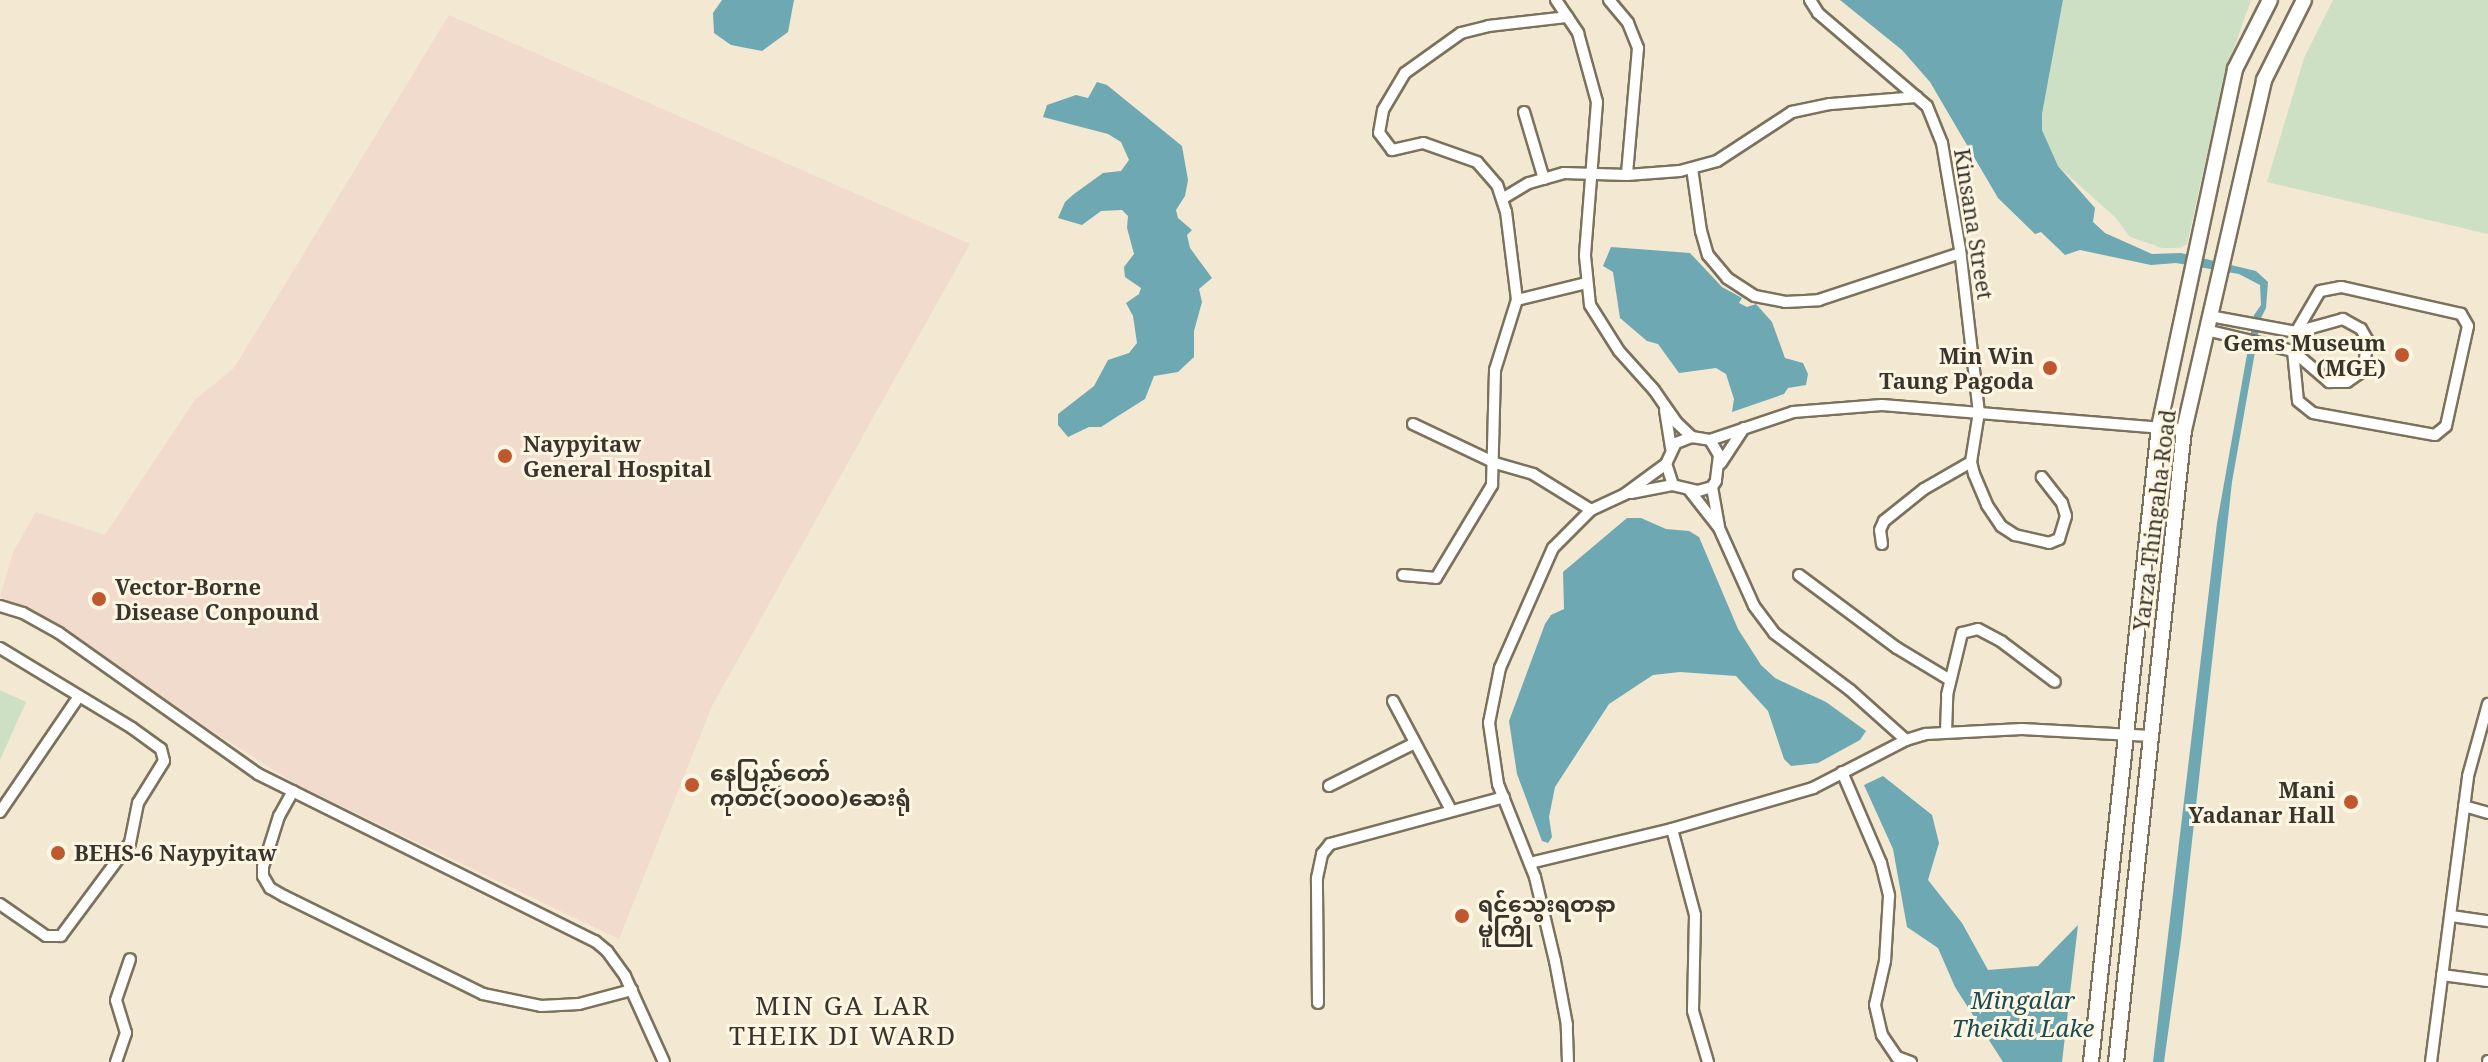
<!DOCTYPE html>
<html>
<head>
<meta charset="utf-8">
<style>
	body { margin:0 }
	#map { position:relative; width:2488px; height:1062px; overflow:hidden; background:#f3e8d1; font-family:"Noto Serif","Noto Sans Myanmar",serif }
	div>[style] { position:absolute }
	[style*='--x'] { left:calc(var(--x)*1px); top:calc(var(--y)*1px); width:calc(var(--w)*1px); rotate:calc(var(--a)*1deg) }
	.medical>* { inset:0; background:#f0dbcd }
	.green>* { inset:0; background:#cde0c4 }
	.water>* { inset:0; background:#6da8b3 }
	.roads { filter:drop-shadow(2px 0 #7b725d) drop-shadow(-2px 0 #7b725d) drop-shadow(0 2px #7b725d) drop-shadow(0 -2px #7b725d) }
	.minor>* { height:10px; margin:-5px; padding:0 5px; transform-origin:5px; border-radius:5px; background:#fff }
	.major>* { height:14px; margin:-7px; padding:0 7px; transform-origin:7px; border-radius:7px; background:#fff }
	.dots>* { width:22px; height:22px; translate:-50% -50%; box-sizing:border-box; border:4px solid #fef6e3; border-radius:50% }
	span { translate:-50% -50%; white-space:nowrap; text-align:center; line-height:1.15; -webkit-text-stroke:6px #fef6e3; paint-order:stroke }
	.street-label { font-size:22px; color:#39352c }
	.poi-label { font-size:22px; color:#39352c; font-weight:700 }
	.right { translate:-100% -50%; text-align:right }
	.left { translate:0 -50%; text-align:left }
	.water-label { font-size:24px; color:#184c55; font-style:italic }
	.quarter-label { font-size:26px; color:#39352c; letter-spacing:2px }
</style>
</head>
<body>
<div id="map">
	<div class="medical">
		<div style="clip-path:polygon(449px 15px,970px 244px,712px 706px,619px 939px,294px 783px,0 596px,14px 550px,36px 512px,105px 535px,195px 400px,234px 368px)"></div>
	</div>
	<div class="green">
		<div style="clip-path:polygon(2063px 0,2251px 0,2225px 73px,2187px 244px,2180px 248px,2162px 248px,2130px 237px,2116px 218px,2058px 166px,2042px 130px,2042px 114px)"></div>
		<div style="clip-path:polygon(2333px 0,2488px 0,2488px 234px,2267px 182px,2304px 58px)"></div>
		<div style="clip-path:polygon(0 690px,26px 702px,0 760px)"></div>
	</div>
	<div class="water">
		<div style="clip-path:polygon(722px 0,794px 0,788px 32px,762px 51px,731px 45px,714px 33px,713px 13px)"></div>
		<div style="clip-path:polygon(1840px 0,2063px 0,2042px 114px,2042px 130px,2058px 166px,2095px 208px,2093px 222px,2105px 233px,2152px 254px,2181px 253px,2256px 271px,2268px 282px,2266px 308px,2261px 318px,2232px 482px,2181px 940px,2164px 1062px,2153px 1062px,2217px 523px,2254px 315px,2261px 305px,2260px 285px,2239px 274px,2176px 263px,2151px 265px,2080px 250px,2065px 255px,2041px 232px,2035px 234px,1998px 198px,1930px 82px,1902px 50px)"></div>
		<div style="clip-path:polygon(1097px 82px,1107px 85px,1182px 146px,1188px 180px,1185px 196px,1176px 210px,1178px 218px,1192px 230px,1187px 235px,1190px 248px,1212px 278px,1199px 289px,1202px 302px,1194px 331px,1194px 357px,1178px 372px,1154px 376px,1145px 399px,1118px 416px,1101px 427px,1089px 427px,1068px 437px,1058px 425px,1058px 414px,1094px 386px,1108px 360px,1129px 353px,1137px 343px,1133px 316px,1126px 303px,1139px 294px,1141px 288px,1125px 277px,1124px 267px,1134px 254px,1127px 228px,1128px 216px,1122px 210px,1101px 211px,1082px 225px,1058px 218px,1065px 202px,1074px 194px,1103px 173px,1121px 171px,1129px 160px,1121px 142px,1108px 134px,1043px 117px,1047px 105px,1076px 95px,1088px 98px)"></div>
		<div style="clip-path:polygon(1611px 247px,1690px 253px,1722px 287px,1742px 298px,1739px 303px,1747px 307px,1756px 304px,1772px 322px,1785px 358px,1803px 363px,1808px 374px,1806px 385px,1788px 388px,1784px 394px,1732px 412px,1734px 399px,1726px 374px,1716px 368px,1679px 373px,1658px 344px,1647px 341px,1620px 318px,1613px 272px,1603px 266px)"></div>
		<div style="clip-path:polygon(1627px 518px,1641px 518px,1666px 529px,1689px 531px,1699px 537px,1738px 629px,1761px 665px,1775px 678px,1826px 702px,1866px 731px,1860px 740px,1818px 763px,1791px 766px,1784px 759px,1768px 711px,1736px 676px,1680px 672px,1653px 675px,1609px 704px,1555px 787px,1549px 817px,1552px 837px,1548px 843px,1542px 841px,1517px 774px,1509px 721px,1545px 624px,1551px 615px,1564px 609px,1563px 572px)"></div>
		<div style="clip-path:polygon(1883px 776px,1932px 815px,1939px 843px,1928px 880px,1962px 923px,1988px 970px,2038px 966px,2078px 925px,2062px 1062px,2003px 1062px,1955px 987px,1938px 948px,1907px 927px,1893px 849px,1864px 785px)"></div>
	</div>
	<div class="roads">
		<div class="minor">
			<div style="--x:1556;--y:0;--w:40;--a:56"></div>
			<div style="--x:1578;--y:33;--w:72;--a:74.6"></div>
			<div style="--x:1597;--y:102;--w:154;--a:94.5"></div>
			<div style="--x:1585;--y:256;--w:49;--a:84.2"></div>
			<div style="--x:1590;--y:305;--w:54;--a:57.8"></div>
			<div style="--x:1619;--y:351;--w:52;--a:48.1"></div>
			<div style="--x:1654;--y:390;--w:40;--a:55.1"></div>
			<div style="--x:1677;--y:423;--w:21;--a:43"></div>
			<div style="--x:1692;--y:437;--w:18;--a:9"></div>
			<div style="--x:1710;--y:440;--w:17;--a:59"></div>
			<div style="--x:1719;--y:455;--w:26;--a:97"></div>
			<div style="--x:1716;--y:481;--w:7;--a:124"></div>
			<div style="--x:1712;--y:487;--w:15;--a:164"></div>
			<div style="--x:1698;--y:491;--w:26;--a:-167"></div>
			<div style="--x:1673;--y:485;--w:22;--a:-108"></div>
			<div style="--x:1666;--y:464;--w:23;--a:-65"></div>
			<div style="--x:1676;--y:443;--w:17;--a:-21"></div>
			<div style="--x:1609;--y:0;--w:30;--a:50"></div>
			<div style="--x:1628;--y:23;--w:27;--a:68"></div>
			<div style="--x:1638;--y:48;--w:127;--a:95"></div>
			<div style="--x:1810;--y:0;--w:15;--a:58"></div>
			<div style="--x:1818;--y:13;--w:143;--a:40.5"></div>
			<div style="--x:1927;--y:106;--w:40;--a:68"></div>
			<div style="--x:1942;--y:143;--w:108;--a:80.4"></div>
			<div style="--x:1960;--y:249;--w:164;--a:83.4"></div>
			<div style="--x:1979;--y:412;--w:51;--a:99.1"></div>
			<div style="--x:1971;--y:462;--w:12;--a:76"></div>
			<div style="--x:1974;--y:474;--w:34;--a:67"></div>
			<div style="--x:1987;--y:505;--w:25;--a:56"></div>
			<div style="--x:2001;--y:526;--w:17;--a:33"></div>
			<div style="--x:2015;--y:535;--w:35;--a:13"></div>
			<div style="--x:2049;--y:543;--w:11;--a:-22"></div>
			<div style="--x:2059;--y:539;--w:24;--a:-73"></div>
			<div style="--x:2066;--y:516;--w:14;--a:-107"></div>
			<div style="--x:2062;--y:503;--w:33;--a:-128"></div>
			<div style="--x:1524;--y:112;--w:70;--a:73.4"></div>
			<div style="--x:1692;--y:168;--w:64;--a:81.9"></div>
			<div style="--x:1701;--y:231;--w:25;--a:74"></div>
			<div style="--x:1708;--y:255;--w:30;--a:50"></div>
			<div style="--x:1727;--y:278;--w:33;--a:33"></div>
			<div style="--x:1755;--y:296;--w:31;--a:11"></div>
			<div style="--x:1785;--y:302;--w:34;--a:-3"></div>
			<div style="--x:1819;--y:300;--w:149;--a:-18.4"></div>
			<div style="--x:1502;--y:199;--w:31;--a:-31"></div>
			<div style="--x:1529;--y:183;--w:36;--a:-16"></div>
			<div style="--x:1564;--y:173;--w:63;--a:1.8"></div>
			<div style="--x:1627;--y:175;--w:53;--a:-4.3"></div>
			<div style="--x:1680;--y:171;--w:38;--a:-15"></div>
			<div style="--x:1717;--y:161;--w:90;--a:-33.2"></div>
			<div style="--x:1792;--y:112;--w:39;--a:-12"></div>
			<div style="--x:1830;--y:104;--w:87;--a:-4.6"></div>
			<div style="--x:1517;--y:300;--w:71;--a:-13.8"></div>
			<div style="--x:2206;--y:330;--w:89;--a:13.6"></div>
			<div style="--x:2293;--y:351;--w:50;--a:84.3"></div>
			<div style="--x:2298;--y:401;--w:19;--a:39"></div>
			<div style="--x:2313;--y:413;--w:124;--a:10.2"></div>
			<div style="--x:2435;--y:435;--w:14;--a:-39"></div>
			<div style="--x:2446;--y:426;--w:102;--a:-77.6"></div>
			<div style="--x:2468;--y:326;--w:14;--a:-120"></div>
			<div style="--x:2461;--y:314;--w:123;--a:-167.3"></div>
			<div style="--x:2341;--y:287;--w:21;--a:169"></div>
			<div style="--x:2320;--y:291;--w:48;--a:120.3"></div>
			<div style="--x:2296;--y:332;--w:87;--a:-169.5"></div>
			<div style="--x:2293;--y:351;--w:48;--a:40.7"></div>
			<div style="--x:2329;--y:382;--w:18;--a:0"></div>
			<div style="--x:2347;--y:382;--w:19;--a:-35"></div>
			<div style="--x:2363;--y:371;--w:30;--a:-81"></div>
			<div style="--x:2368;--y:341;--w:14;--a:-120"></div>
			<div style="--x:2361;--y:329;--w:21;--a:-151"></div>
			<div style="--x:2343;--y:319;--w:49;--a:164.5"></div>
			<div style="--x:1665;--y:410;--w:39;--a:81"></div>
			<div style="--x:1413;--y:424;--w:91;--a:25.4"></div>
			<div style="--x:1495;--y:463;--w:40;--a:16"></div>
			<div style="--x:1533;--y:474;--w:68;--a:31.8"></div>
			<div style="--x:1710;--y:440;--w:88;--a:-18.6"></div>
			<div style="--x:1793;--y:412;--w:89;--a:-4.5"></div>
			<div style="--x:1882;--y:405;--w:303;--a:4.7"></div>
			<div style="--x:1721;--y:463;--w:42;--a:-56.7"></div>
			<div style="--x:1712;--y:487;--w:40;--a:80"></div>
			<div style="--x:1690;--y:491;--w:47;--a:51.9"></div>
			<div style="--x:1719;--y:528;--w:85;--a:65.8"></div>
			<div style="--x:1754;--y:606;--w:34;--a:53"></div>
			<div style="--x:1774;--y:633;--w:95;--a:36.9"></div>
			<div style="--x:1850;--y:690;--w:75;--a:41.8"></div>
			<div style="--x:1631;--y:493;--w:43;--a:-10.8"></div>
			<div style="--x:1882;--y:544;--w:14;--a:-98"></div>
			<div style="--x:1880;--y:530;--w:10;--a:-66"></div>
			<div style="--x:1884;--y:521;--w:51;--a:-38.7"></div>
			<div style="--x:1924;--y:489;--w:54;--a:-29.9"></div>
			<div style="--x:1403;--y:575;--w:33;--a:5"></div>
			<div style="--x:1436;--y:578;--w:109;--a:-58.9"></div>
			<div style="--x:1492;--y:485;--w:115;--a:-88.5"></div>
			<div style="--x:1495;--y:370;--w:73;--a:-72.6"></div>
			<div style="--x:1517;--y:300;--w:89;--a:-97.1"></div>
			<div style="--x:1506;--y:212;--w:28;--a:-108"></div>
			<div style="--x:1497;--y:185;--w:30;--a:-131"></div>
			<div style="--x:1477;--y:162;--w:57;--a:-160.6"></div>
			<div style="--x:1423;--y:143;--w:32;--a:167"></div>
			<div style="--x:1392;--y:150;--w:21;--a:-127"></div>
			<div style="--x:1379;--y:133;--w:23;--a:-80"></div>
			<div style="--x:1383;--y:110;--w:43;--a:-59.3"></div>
			<div style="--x:1405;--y:73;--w:69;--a:-35.5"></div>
			<div style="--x:1461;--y:33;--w:29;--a:-14"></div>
			<div style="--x:1489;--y:26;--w:79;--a:-6.6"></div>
			<div style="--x:1799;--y:575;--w:122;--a:36.7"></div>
			<div style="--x:1897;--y:648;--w:62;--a:31.1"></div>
			<div style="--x:0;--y:606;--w:24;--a:17"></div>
			<div style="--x:23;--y:613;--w:41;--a:29.1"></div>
			<div style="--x:59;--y:633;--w:244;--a:35.3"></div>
			<div style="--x:258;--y:774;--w:376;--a:26.4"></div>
			<div style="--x:595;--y:941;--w:16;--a:40"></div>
			<div style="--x:607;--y:951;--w:31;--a:54"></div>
			<div style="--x:625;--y:976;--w:94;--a:65.6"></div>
			<div style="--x:0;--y:648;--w:154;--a:31.2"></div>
			<div style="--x:132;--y:728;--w:36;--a:36"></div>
			<div style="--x:161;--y:749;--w:12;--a:76"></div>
			<div style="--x:164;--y:761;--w:49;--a:121.8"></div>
			<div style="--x:138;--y:803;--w:41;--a:101.3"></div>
			<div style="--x:130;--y:843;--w:116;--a:126.6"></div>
			<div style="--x:61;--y:936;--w:15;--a:180"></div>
			<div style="--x:46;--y:936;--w:56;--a:-145.2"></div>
			<div style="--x:1393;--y:701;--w:123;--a:62"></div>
			<div style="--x:1946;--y:732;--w:37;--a:-88"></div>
			<div style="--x:1947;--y:695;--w:64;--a:-76.4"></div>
			<div style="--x:1962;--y:633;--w:16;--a:-14"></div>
			<div style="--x:1978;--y:629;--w:27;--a:28"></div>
			<div style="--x:2002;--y:642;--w:66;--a:37"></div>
			<div style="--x:1842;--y:772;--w:99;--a:66.8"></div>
			<div style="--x:1881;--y:863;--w:34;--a:76"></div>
			<div style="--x:1889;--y:896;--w:65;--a:93.5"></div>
			<div style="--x:1885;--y:961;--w:45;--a:102.8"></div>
			<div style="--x:1875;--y:1005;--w:31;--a:77"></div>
			<div style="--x:1882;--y:1035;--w:27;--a:56"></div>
			<div style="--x:1897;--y:1057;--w:15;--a:20"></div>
			<div style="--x:1329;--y:786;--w:96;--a:-26.6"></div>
			<div style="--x:293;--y:791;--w:29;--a:119"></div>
			<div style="--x:279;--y:816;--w:53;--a:107.4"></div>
			<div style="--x:263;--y:867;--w:9;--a:90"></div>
			<div style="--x:263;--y:876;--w:14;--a:60"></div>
			<div style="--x:270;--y:888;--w:16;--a:30"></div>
			<div style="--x:284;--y:896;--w:222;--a:26.2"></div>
			<div style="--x:483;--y:994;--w:59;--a:11.7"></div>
			<div style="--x:541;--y:1006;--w:38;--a:-3"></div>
			<div style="--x:579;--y:1004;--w:55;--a:-14.8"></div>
			<div style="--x:2464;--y:806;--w:25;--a:16"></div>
			<div style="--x:0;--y:812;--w:140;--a:-55.7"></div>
			<div style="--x:1672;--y:829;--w:89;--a:75"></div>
			<div style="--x:1695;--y:915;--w:96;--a:91.2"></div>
			<div style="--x:1693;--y:1011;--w:53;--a:73.6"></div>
			<div style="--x:1530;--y:863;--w:146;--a:-13.5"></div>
			<div style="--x:1672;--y:829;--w:147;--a:-16.2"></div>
			<div style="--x:1813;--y:788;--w:105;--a:-27.3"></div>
			<div style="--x:1906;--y:740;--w:21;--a:-17"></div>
			<div style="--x:1926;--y:734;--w:96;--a:-3"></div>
			<div style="--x:2022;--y:729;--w:129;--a:3.1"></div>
			<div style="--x:2451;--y:916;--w:37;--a:8"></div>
			<div style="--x:2442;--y:975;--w:46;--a:7.4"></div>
			<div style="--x:1318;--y:1003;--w:125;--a:-90.5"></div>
			<div style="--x:1317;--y:878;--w:25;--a:-78"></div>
			<div style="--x:1322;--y:854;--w:13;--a:-51"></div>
			<div style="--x:1330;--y:844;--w:180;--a:-15.1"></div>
			<div style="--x:116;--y:1062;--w:31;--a:-71"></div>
			<div style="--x:126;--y:1033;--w:34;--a:-107"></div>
			<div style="--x:116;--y:1000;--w:43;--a:-71.1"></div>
			<div style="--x:1568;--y:1062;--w:37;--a:-92"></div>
			<div style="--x:1567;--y:1025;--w:65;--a:-100.6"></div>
			<div style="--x:1555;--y:961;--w:86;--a:-103.4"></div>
			<div style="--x:1535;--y:877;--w:100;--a:-111.7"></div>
			<div style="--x:1498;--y:784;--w:62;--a:-98.4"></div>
			<div style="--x:1489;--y:723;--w:56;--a:-78.7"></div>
			<div style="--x:1500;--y:668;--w:131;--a:-66.2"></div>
			<div style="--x:1553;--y:548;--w:54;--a:-45"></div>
			<div style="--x:1591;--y:510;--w:38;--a:-25"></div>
			<div style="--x:1625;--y:494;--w:51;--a:-36.2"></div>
			<div style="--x:2431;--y:1062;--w:288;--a:-82.6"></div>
			<div style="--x:2468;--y:776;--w:75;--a:-74.5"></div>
			<div style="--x:2488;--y:1062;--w:1;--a:-90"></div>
		</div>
		<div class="major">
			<div style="--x:2091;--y:1062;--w:639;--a:-83.89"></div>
			<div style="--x:2159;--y:427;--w:366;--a:-78"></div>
			<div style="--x:2235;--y:69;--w:77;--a:-63.1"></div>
			<div style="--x:2116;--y:1062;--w:636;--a:-83.86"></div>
			<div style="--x:2184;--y:430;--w:359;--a:-77.1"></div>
			<div style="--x:2264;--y:80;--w:89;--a:-63.4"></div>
		</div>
	</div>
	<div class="dots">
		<div style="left:2402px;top:355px;background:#bf582e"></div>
		<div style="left:2050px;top:368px;background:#bf582e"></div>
		<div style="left:505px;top:456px;background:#bf582e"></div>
		<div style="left:99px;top:599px;background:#bf582e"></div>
		<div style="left:692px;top:785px;background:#bf582e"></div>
		<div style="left:2351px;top:802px;background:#bf582e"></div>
		<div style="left:58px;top:853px;background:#bf582e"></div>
		<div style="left:1462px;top:916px;background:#bf582e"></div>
	</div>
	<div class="street-label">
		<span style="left:1974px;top:224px;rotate:81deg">Kinsana Street</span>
		<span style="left:2154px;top:520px;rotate:-83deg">Yarza Thingaha Road</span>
	</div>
	<div class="poi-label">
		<span class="right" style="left:2386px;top:355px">Gems Museum<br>(MGE)</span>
		<span class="right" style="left:2034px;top:368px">Min Win<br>Taung Pagoda</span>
		<span class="left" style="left:523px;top:456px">Naypyitaw<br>General Hospital</span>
		<span class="left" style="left:115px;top:599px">Vector-Borne<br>Disease Conpound</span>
		<span class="left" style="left:710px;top:785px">နေပြည်တော်<br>ကုတင်(၁၀၀၀)ဆေးရုံ</span>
		<span class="right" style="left:2335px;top:802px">Mani<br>Yadanar Hall</span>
		<span class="left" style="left:74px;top:853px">BEHS-6 Naypyitaw</span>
		<span class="left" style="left:1478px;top:916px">ရင်သွေးရတနာ<br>မူကြို</span>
	</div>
	<div class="water-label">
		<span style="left:2023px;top:1014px">Mingalar<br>Theikdi Lake</span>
	</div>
	<div class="quarter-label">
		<span style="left:843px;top:1021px">MIN GA LAR<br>THEIK DI WARD</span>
	</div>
</div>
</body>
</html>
